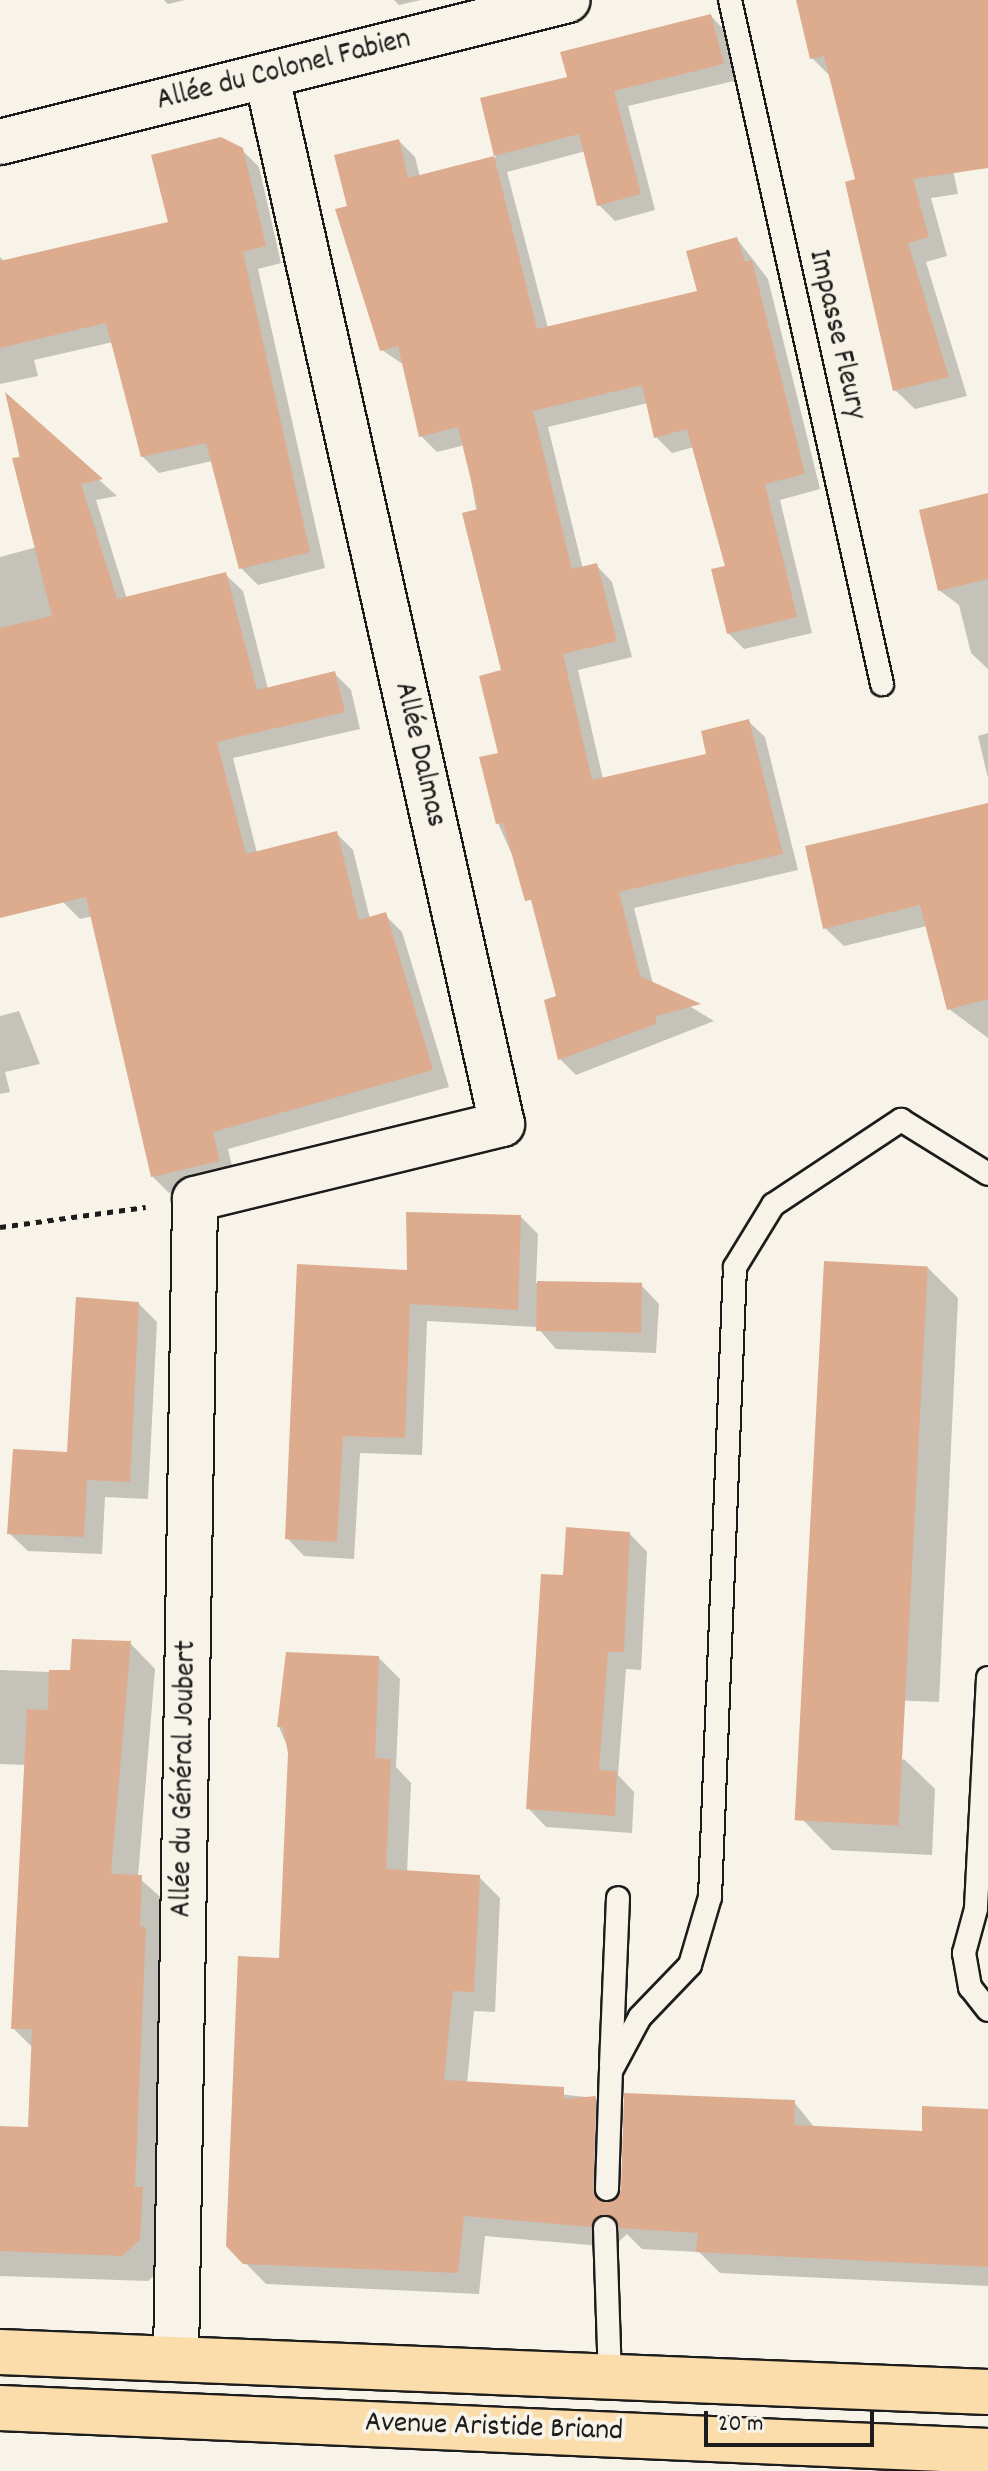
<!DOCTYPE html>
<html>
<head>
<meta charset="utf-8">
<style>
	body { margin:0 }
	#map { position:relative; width:988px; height:2471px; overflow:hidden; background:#f7f3e8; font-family:Dekko,sans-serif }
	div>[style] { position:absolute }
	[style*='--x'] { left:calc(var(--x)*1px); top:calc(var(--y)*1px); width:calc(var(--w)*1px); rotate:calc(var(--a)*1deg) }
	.shadow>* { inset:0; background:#0003 }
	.building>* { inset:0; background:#ddac8f; transform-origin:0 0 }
	.path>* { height:5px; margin-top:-2.5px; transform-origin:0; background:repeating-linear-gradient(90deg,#1c1c1c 0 6px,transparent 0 12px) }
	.roads { filter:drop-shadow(2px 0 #1c1c1c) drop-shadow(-2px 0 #1c1c1c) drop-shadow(0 2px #1c1c1c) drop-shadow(0 -2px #1c1c1c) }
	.service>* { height:22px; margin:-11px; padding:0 11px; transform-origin:11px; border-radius:11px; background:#f7f3e8 }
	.minor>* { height:44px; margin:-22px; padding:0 22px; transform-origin:22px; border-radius:22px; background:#f7f3e8 }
	.primary>* { height:44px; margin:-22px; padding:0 22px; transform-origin:22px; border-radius:22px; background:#faddab }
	span { translate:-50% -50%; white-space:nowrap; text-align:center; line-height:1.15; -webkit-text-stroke:8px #f7f3e8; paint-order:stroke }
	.street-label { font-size:30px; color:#1c1c1c }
	.scale { position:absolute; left:704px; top:2411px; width:170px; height:36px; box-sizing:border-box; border:4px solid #1c1c1c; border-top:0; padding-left:10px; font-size:24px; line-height:28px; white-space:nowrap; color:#1c1c1c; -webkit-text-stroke:6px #f7f3e8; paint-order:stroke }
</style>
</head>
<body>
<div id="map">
	<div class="shadow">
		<div style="clip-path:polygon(164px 0,185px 0,168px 4px)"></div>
		<div style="clip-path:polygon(394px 0,421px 0,399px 5px)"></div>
		<div style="clip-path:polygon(798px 0,988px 0,988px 144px,952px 165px,958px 194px,931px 198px,947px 256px,926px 262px,967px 396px,915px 409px,895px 390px,858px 180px,832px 78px,812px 58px)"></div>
		<div style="clip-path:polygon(711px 16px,726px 32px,738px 80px,628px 106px,655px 210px,615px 221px,599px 205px,586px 151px,507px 172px,548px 328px,699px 292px,737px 239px,768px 279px,820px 489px,780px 500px,812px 633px,744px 649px,728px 633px,727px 567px,694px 447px,672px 453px,656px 437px,648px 403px,548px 427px,583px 569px,596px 565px,612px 582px,632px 657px,578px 670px,603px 779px,709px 756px,748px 721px,765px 737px,798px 870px,634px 908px,653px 984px,714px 1021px,576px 1075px,560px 1059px,546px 1001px,559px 998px,536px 909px,498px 823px,504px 671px,465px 445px,437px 452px,421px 436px,404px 365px,382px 350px,337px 211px,349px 208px,399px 141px,415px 157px,420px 177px,496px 157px,482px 100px,569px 78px)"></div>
		<div style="clip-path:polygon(242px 150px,259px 167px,281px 263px,258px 269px,325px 568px,258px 585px,241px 568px,212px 461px,159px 473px,142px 456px,113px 342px,34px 360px,38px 376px,0 384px,0 257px,5px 262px,171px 223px)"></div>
		<div style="clip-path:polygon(8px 398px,117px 496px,96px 500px,127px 599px,226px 575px,243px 591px,268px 689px,334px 673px,351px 690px,360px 729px,233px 758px,257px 853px,336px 833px,353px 850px,370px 919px,385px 915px,402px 932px,449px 1087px,228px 1149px,235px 1178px,169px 1193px,152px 1176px,93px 916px,80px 919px,63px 902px,0 684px,0 557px,37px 547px)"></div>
		<div style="clip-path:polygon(988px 495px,988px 669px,971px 653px,959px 605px,939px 590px)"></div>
		<div style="clip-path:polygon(988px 733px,988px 778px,978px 736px)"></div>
		<div style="clip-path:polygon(807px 848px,964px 917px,844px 946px,825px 928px)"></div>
		<div style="clip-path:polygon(988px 917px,988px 1038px,949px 1009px,929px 932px)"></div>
		<div style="clip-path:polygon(19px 1011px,40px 1064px,5px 1072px,10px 1092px,0 1094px,0 1016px)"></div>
		<div style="clip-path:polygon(521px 1217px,538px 1234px,536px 1283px,641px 1285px,659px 1304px,656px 1353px,556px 1349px,537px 1327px,427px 1321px,422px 1455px,360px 1453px,354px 1559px,304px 1556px,287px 1538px,409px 1273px)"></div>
		<div style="clip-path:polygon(928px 1268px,958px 1298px,939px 1702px,840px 1698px)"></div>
		<div style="clip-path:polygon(138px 1303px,157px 1322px,148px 1499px,105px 1497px,102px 1554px,28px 1551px,9px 1533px,69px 1454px)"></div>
		<div style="clip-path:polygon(629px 1533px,647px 1552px,641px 1670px,626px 1669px,618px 1775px,634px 1792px,632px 1833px,546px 1827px,528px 1808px,564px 1577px)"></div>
		<div style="clip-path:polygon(130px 1643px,155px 1669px,138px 1877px,167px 1903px,165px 2266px,148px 2281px,0 2276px,0 2128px,30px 2129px,33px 2048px,13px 2028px,27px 1765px,0 1764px,0 1670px,72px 1673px)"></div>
		<div style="clip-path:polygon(379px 1658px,400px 1679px,396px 1767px,411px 1783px,407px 1873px,479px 1877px,500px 1898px,495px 2012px,474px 2011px,467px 2084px,595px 2098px,616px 2119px,613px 2206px,794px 2102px,815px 2128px,924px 2133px,988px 2111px,988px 2286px,720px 2273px,699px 2252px,642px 2249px,627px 2234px,613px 2247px,485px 2236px,479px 2294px,266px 2284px,228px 2245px,280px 1960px,290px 1753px,279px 1727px)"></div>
		<div style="clip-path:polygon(904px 1759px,935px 1789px,932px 1855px,832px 1850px,802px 1819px)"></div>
	</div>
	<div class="building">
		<div style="clip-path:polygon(796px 0,988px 0,988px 168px,913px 179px,929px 237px,908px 243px,949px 377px,893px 391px,845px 182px,855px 179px,824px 56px,810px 59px)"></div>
		<div style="clip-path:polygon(711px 14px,724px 64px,614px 91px,641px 194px,597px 206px,579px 134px,494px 156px,480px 98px,567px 77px,560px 52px)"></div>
		<div style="clip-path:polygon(221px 137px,243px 148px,266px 246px,243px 252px,310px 552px,239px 569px,206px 443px,141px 457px,106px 323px,0 348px,0 261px,168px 222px,151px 155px)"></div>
		<div style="clip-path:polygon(399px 139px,408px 178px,494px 156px,537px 329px,697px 291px,686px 251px,737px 237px,745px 262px,752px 260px,805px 474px,765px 484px,797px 617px,727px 634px,711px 569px,725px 566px,687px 429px,654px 438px,642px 385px,533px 411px,572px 569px,597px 563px,617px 641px,563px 654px,592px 780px,706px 754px,701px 731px,749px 719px,783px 854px,619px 892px,640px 976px,701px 1004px,656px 1016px,656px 1024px,558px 1060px,544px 1000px,556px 996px,531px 900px,525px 901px,503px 823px,496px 824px,479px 757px,498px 753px,479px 676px,501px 670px,462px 513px,478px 509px,458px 427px,419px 437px,398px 346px,380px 351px,335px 209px,347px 206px,334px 155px)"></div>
		<div style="clip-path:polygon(5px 392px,103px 479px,81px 484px,117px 599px,226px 572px,257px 690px,335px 671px,345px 712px,217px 742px,246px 854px,337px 831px,359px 920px,386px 912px,433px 1070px,213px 1132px,220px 1161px,151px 1177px,86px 897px,0 918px,0 628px,52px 616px,12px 458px,20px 457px)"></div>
		<div style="clip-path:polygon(988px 493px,988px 579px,938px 591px,919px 510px)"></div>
		<div style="clip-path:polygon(988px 803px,988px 999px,947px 1010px,920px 905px,823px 929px,805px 846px)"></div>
		<div style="clip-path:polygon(406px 1212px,521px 1215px,518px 1310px,410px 1304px,405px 1438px,343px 1436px,337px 1542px,285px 1539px,297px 1264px,407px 1270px)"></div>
		<div style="left:824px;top:1261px;width:104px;height:560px;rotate:3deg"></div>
		<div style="left:537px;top:1281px;width:105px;height:50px;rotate:1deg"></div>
		<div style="clip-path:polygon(76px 1297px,139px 1302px,130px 1482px,87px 1480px,84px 1537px,7px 1534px,13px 1449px,67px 1452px)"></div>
		<div style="clip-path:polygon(566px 1527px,630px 1532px,624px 1652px,608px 1652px,599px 1770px,617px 1771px,615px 1816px,526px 1809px,541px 1574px,563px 1575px)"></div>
		<div style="clip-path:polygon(72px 1639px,131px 1641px,111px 1874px,142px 1875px,140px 1927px,146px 1927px,135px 2187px,143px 2187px,140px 2240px,122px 2256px,0 2251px,0 2126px,28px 2127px,32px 2029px,11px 2029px,27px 1709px,48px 1710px,49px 1670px,70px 1670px)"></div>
		<div style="clip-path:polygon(286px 1652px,379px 1656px,375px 1758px,391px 1759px,386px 1869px,480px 1875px,474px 1992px,453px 1991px,444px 2080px,564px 2087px,564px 2099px,596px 2096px,593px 2189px,606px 2203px,621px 2189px,624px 2093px,795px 2100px,794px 2125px,922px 2131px,922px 2106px,988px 2109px,988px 2267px,696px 2252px,698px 2233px,619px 2228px,605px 2214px,591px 2227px,464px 2216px,458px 2273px,243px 2264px,226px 2246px,238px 1956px,279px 1958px,288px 1753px,283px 1727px,277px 1727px)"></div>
	</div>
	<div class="path">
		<div style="--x:0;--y:1227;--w:147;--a:-7.8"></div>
	</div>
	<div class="roads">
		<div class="service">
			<div style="--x:730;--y:0;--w:701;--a:77.47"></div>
			<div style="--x:988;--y:1678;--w:231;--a:93"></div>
			<div style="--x:976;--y:1909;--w:46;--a:105.3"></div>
			<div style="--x:964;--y:1953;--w:35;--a:80"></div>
			<div style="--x:970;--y:1987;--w:29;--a:52"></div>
			<div style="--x:611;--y:2065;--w:167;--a:-87.6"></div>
			<div style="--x:607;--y:2189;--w:118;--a:-88.1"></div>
			<div style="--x:611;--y:2071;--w:61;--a:-61.8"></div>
			<div style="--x:640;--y:2017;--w:72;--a:-46.1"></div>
			<div style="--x:690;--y:1965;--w:71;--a:-73.6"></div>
			<div style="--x:710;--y:1897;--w:630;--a:-87.73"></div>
			<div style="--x:735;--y:1267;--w:73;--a:-58.5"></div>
			<div style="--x:773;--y:1205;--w:154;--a:-33.6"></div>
			<div style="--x:901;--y:1120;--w:102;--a:31.8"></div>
			<div style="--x:605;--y:2228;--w:148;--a:88.1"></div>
		</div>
		<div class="minor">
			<div style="--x:0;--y:142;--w:585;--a:-14.04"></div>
			<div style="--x:176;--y:2359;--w:1160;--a:-89.06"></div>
			<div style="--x:195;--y:1199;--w:316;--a:-13.7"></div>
			<div style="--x:502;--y:1124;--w:1072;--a:-102.66"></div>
		</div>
		<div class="primary">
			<div style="--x:0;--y:2352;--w:989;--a:2.32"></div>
			<div style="--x:0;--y:2408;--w:989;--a:2.49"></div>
		</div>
	</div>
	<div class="street-label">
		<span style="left:284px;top:72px;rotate:-14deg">Allée du Colonel Fabien</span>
		<span style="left:835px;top:335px;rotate:77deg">Impasse Fleury</span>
		<span style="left:418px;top:755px;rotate:77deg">Allée Dalmas</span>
		<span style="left:186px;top:1779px;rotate:-89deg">Allée du Général Joubert</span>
		<span style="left:494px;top:2429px;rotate:2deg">Avenue Aristide Briand</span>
	</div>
	<div class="scale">20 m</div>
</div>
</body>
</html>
